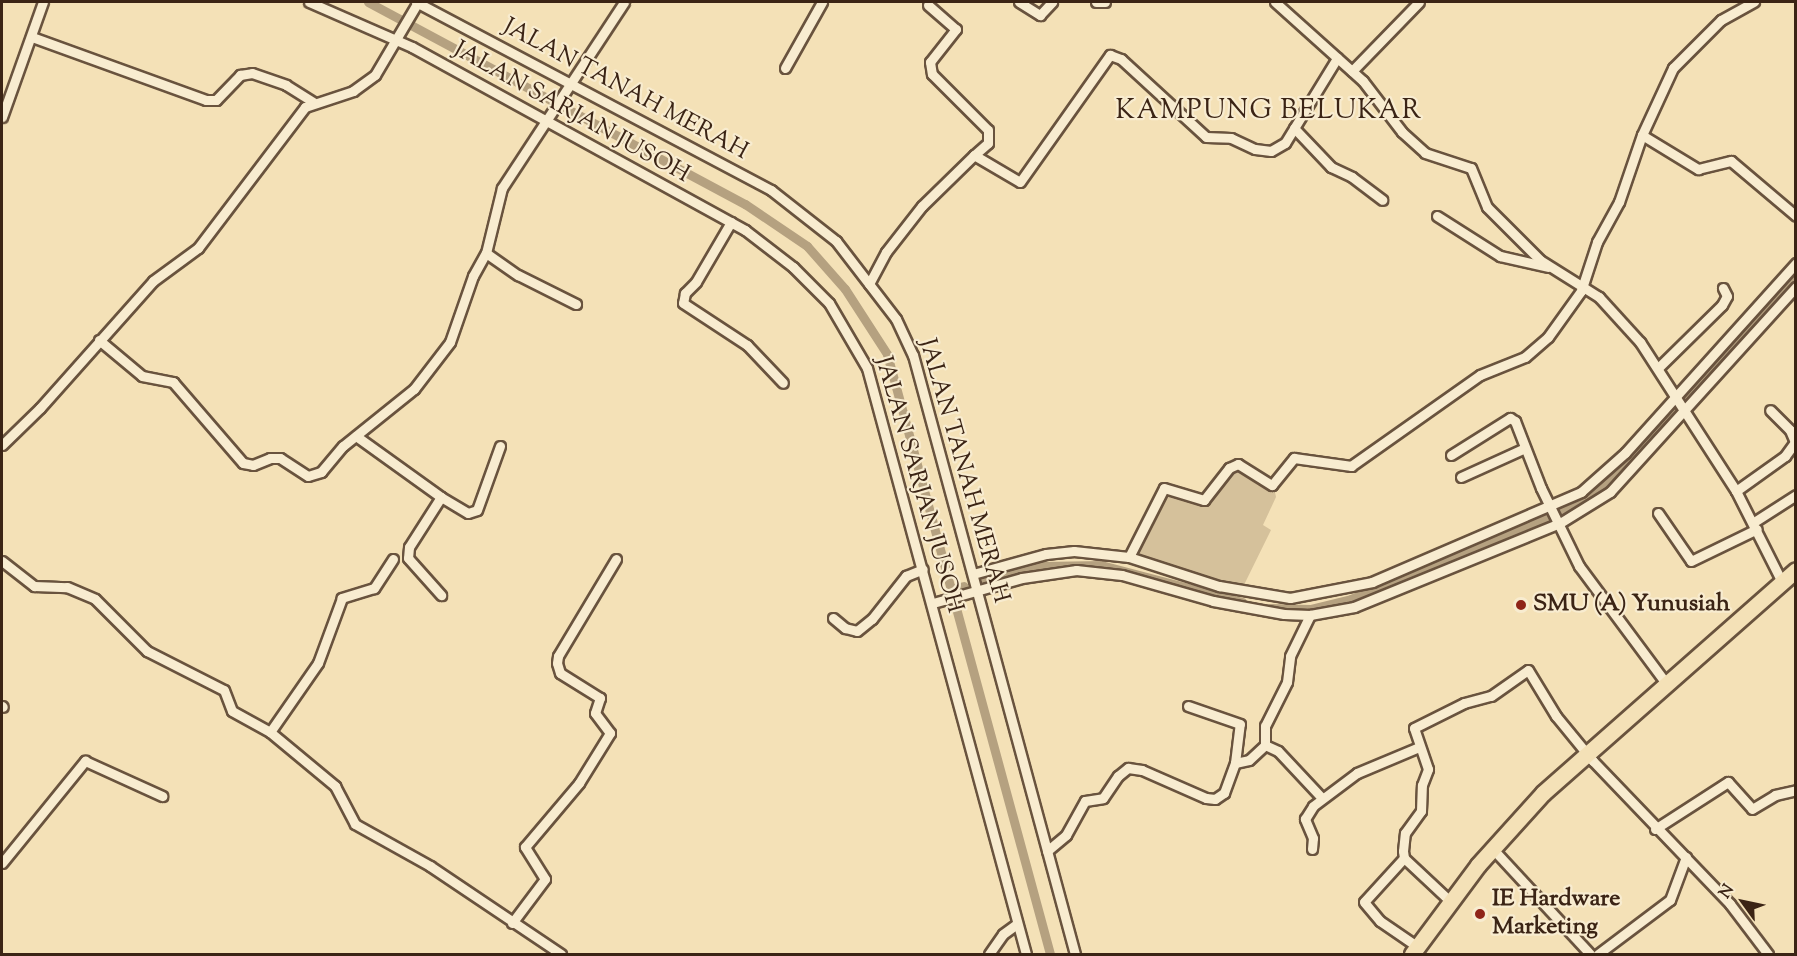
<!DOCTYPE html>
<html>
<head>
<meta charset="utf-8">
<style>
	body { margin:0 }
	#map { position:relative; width:1797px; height:956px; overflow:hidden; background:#f4e1b7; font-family:"Sorts Mill Goudy",serif }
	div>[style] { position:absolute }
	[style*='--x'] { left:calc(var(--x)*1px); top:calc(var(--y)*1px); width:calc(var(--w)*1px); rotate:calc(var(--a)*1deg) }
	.green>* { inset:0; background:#d5c19b }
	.canal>* { height:9px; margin:-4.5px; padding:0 4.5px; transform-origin:4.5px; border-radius:4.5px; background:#b5a180 }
	.roads { filter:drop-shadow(2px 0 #69533e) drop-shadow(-2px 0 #69533e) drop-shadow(0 2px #69533e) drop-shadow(0 -2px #69533e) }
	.street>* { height:9px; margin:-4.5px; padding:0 4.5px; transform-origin:4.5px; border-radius:4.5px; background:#f8ecd0 }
	.primary>* { height:15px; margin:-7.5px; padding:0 7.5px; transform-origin:7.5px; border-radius:7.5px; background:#f4e1b7 }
	.dots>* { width:16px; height:16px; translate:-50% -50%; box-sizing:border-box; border:3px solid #f8ecd0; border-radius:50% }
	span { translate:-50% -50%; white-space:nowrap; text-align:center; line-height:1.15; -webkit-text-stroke:4.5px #f8ecd0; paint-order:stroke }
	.street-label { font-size:24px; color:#3b2415 }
	.poi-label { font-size:24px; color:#3b2415; font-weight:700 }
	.left { translate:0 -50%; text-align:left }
	.quarter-label { font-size:27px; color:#3b2415; letter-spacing:1.5px }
	.frame { position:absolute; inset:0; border:3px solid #3b2415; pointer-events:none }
	.north { position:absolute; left:1713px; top:872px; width:60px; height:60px; -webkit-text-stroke:4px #f8ecd0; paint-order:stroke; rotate:303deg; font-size:16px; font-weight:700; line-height:24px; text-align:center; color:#3b2415 }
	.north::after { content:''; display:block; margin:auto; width:21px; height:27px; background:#3b2415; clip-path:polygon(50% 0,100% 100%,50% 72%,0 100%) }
</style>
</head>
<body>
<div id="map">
	<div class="green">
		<div style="clip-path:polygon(1240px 467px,1275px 492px,1276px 497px,1263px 525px,1271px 530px,1241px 591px,1134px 557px,1167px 492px,1207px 507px,1230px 470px)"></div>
	</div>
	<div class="canal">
		<div style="--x:368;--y:2;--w:428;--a:28.2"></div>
		<div style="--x:745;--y:204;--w:75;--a:34.1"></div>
		<div style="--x:807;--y:246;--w:57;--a:48.5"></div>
		<div style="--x:845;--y:289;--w:77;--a:57.1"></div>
		<div style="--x:887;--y:354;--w:622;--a:74.8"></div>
		<div style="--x:981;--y:582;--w:63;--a:-14.7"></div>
		<div style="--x:1042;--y:566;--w:59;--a:-1"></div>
		<div style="--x:1101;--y:565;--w:146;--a:14.7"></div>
		<div style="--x:951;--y:589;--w:13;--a:-13"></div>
		<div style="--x:1270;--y:608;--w:40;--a:1.4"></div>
		<div style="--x:1310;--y:609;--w:42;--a:-13.7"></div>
		<div style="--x:1351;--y:599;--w:243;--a:-22.5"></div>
		<div style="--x:1576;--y:506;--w:71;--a:-39.3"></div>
		<div style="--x:1631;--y:461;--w:246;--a:-48"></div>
	</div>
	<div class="roads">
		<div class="street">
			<div style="--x:309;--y:2;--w:112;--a:23.6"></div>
			<div style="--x:412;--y:47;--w:380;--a:28.8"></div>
			<div style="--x:745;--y:230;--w:61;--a:37.6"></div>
			<div style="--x:793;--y:267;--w:51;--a:45"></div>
			<div style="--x:829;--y:303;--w:75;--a:59.7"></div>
			<div style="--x:867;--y:368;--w:607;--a:74.82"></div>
			<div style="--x:416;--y:2;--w:402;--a:27.9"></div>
			<div style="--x:771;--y:190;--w:83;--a:38.1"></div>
			<div style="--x:836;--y:241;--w:98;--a:52.4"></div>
			<div style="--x:896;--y:319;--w:40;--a:65"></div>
			<div style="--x:913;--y:355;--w:621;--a:74.87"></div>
			<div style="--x:1019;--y:2;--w:25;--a:32"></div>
			<div style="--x:1040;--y:15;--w:18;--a:-47"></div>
			<div style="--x:1096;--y:2;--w:9;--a:0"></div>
			<div style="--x:1275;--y:2;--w:118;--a:41.9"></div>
			<div style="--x:1363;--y:81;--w:64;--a:52.6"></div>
			<div style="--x:1402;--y:132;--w:31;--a:42"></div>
			<div style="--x:1425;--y:153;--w:48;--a:18.1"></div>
			<div style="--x:1471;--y:168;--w:42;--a:67.7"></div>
			<div style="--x:1487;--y:207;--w:75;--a:45"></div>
			<div style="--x:1540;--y:260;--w:70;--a:32.1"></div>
			<div style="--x:1599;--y:297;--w:61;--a:47.7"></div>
			<div style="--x:1640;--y:342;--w:177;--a:57.2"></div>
			<div style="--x:1736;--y:491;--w:102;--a:63.2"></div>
			<div style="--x:928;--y:5;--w:37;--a:41"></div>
			<div style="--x:956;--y:29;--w:42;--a:128.2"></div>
			<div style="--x:930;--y:62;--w:12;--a:81"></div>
			<div style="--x:932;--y:74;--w:79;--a:45"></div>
			<div style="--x:988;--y:130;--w:13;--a:90"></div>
			<div style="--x:988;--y:143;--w:18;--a:139"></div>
			<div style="--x:974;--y:155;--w:53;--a:30.4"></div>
			<div style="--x:1020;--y:182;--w:156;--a:-54.7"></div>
			<div style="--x:1110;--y:55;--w:12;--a:20"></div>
			<div style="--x:1121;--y:59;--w:115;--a:42.5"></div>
			<div style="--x:1206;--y:137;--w:25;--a:2"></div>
			<div style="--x:1231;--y:138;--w:26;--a:25"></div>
			<div style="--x:1255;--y:149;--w:16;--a:7"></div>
			<div style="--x:1271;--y:151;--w:16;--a:-30"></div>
			<div style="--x:1285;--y:143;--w:100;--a:-58.5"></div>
			<div style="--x:32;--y:37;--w:185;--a:19.9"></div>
			<div style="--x:206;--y:100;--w:10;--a:0"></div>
			<div style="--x:216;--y:100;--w:35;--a:-46"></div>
			<div style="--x:240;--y:75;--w:12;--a:-9"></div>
			<div style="--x:252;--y:73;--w:36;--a:19"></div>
			<div style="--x:286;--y:85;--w:32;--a:32"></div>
			<div style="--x:785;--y:68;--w:76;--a:-60.7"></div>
			<div style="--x:1352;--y:71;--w:96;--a:-45.8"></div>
			<div style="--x:2;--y:117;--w:122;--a:-70.4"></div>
			<div style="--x:1294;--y:128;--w:54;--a:46.5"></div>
			<div style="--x:1331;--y:167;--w:23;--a:25"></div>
			<div style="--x:1352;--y:177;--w:38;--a:37"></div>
			<div style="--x:1642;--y:135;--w:66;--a:31.3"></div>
			<div style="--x:1698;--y:169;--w:34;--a:-14"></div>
			<div style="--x:1731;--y:161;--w:85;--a:40.2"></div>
			<div style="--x:1437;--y:216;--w:75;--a:32.4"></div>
			<div style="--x:1500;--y:256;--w:49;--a:12.9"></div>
			<div style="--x:731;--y:222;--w:69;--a:120.3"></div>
			<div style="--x:696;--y:282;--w:16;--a:135"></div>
			<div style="--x:685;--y:293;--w:10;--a:101"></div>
			<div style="--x:683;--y:303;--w:77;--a:33.3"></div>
			<div style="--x:747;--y:345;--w:52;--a:46.5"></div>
			<div style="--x:486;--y:253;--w:39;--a:35"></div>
			<div style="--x:518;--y:275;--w:65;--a:26.6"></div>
			<div style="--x:869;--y:284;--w:36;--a:-62"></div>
			<div style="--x:886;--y:252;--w:58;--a:-52"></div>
			<div style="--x:922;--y:206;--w:73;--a:-44.4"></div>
			<div style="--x:99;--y:340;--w:56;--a:39.9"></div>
			<div style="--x:142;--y:376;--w:32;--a:11"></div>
			<div style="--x:173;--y:382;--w:107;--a:49.2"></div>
			<div style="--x:243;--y:463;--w:10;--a:11"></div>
			<div style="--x:253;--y:465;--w:18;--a:-22"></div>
			<div style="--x:270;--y:458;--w:10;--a:0"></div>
			<div style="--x:280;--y:458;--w:33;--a:33"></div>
			<div style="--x:308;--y:476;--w:14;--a:-17"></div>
			<div style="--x:321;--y:472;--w:34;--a:-50"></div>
			<div style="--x:343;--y:446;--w:91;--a:-38.8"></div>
			<div style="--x:414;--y:389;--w:59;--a:-52.5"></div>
			<div style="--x:450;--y:342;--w:70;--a:-70.8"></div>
			<div style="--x:473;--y:276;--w:26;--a:-61"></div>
			<div style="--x:486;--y:253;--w:67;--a:-76.2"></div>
			<div style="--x:502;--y:188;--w:222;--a:-56.7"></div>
			<div style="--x:1659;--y:367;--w:88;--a:-44.5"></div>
			<div style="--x:1722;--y:305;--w:10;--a:-61"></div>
			<div style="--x:1727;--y:296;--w:9;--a:-117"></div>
			<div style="--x:356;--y:436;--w:105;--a:35.7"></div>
			<div style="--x:441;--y:497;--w:59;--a:122.6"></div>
			<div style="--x:409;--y:547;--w:11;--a:95"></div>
			<div style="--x:408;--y:558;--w:50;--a:48.3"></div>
			<div style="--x:2;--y:445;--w:53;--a:-44.2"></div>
			<div style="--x:40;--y:408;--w:170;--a:-48.3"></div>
			<div style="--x:153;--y:281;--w:56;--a:-36.3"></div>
			<div style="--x:198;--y:248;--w:177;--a:-52.8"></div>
			<div style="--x:305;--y:107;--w:51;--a:-18.4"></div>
			<div style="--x:353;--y:91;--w:27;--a:-36"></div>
			<div style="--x:375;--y:75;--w:85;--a:-59.5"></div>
			<div style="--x:1451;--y:455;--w:70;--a:-32.1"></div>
			<div style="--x:1510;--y:418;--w:6;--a:31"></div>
			<div style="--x:1515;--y:421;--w:72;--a:68.8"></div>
			<div style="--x:1541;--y:488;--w:87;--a:64"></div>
			<div style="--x:1579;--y:566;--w:146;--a:53.4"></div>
			<div style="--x:1461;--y:477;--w:70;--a:-24.4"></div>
			<div style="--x:1736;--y:491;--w:60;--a:-35.5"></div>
			<div style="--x:1785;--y:456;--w:17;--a:-54"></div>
			<div style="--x:1795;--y:442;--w:13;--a:-113"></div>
			<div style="--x:1790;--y:430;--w:28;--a:-135"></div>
			<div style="--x:441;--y:497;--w:31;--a:31"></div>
			<div style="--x:468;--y:513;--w:9;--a:-18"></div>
			<div style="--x:477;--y:510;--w:68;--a:-70.2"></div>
			<div style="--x:1658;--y:513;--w:58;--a:55.5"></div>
			<div style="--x:1691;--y:561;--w:73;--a:-25.9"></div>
			<div style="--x:1754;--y:522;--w:50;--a:-32.7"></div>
			<div style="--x:1129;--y:557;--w:77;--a:-63.1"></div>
			<div style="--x:1164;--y:488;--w:42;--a:16.7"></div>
			<div style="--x:1204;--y:500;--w:41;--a:-52"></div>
			<div style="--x:1229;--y:468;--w:10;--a:-24"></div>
			<div style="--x:1238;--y:464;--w:40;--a:32"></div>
			<div style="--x:1272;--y:485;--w:35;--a:-51"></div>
			<div style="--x:1294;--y:458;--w:58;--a:8"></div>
			<div style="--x:1351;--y:466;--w:158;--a:-35.2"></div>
			<div style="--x:1480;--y:375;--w:48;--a:-21.8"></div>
			<div style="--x:1525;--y:357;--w:30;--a:-41"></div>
			<div style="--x:1548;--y:337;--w:57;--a:-54.3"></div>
			<div style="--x:1581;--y:291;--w:52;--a:-71.9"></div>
			<div style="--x:1597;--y:242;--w:46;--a:-61.2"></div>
			<div style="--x:1619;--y:202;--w:71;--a:-71.1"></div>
			<div style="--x:1642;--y:135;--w:74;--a:-65.2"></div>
			<div style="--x:1673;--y:68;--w:68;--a:-45"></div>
			<div style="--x:1721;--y:20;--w:38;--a:-29"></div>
			<div style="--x:393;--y:559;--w:35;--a:123"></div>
			<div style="--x:374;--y:588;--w:34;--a:163"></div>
			<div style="--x:342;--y:598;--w:69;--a:110.3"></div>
			<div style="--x:318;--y:663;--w:84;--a:124.8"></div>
			<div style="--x:270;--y:732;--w:85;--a:39.7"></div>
			<div style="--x:335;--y:786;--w:43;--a:62.2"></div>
			<div style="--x:355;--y:824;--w:86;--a:29.2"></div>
			<div style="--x:430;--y:866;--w:158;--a:33.9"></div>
			<div style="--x:2;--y:561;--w:41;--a:38"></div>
			<div style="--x:34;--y:586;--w:33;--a:2"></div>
			<div style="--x:67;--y:587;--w:30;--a:23"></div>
			<div style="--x:95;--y:599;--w:74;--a:45"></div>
			<div style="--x:147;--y:651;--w:86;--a:26.9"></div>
			<div style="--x:224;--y:690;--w:22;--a:69"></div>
			<div style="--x:232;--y:711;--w:43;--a:28.9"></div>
			<div style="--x:973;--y:574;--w:76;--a:-15.3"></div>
			<div style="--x:1046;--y:554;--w:28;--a:-6"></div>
			<div style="--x:1074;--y:551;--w:55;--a:6.2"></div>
			<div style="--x:1129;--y:557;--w:95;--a:17.9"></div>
			<div style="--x:1219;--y:586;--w:72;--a:9.6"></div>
			<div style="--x:1290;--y:598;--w:84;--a:-11"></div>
			<div style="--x:1372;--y:582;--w:228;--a:-23.3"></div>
			<div style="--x:1581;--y:492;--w:59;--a:-41.6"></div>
			<div style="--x:1625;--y:453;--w:256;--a:-48"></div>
			<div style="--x:933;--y:603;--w:92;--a:-15.7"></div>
			<div style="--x:1022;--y:578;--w:55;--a:-8.4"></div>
			<div style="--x:1076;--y:570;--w:46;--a:6.2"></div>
			<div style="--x:1122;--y:575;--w:95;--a:15.9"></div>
			<div style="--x:1213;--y:601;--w:72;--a:10.4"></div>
			<div style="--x:1284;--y:614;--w:26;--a:2"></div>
			<div style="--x:1310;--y:615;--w:45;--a:-10.3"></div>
			<div style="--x:1354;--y:607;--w:222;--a:-22.2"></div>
			<div style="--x:1560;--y:523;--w:59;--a:-31.8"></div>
			<div style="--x:1610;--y:492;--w:277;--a:-47.8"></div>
			<div style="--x:833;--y:618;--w:16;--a:40"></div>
			<div style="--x:845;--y:628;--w:12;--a:14"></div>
			<div style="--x:857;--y:631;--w:19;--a:-39"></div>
			<div style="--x:872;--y:619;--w:55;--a:-51.7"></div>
			<div style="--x:906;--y:576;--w:18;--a:-22"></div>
			<div style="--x:2;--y:706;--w:1;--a:45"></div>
			<div style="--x:1265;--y:745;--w:14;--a:25"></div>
			<div style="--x:1278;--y:751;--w:64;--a:46.9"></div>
			<div style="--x:1235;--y:763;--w:14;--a:-12"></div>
			<div style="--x:1249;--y:760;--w:22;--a:-43"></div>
			<div style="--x:1265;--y:745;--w:19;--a:-90"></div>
			<div style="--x:1265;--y:726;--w:49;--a:-63.4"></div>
			<div style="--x:1287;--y:682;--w:26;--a:-83"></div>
			<div style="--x:1290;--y:656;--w:46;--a:-64"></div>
			<div style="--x:1655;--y:829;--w:87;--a:-32.8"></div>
			<div style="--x:1728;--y:782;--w:36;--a:48"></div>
			<div style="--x:1752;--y:809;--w:27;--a:-31"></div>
			<div style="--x:1775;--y:795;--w:22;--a:-13"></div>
			<div style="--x:1492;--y:848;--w:144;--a:47.2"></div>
			<div style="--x:1312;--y:849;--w:11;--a:-85"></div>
			<div style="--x:1313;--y:838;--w:21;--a:-113"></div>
			<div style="--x:1305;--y:819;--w:15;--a:-58"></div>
			<div style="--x:1313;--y:806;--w:55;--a:-36.9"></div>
			<div style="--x:1357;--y:773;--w:67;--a:-22.8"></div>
			<div style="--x:1047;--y:851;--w:25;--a:-40"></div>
			<div style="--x:1066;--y:835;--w:39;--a:-61"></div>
			<div style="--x:1085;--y:801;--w:18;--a:-9"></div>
			<div style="--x:1103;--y:798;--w:27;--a:-56"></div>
			<div style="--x:1118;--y:776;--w:13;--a:-39"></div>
			<div style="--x:1128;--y:768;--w:14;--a:8"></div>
			<div style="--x:1142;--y:770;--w:70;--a:23.6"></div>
			<div style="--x:1206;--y:798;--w:9;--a:6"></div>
			<div style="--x:1215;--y:799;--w:11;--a:-34"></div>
			<div style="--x:1224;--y:793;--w:32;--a:-70"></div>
			<div style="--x:1235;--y:763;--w:39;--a:-83"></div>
			<div style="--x:1240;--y:724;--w:55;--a:-160.9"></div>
			<div style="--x:1404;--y:858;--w:59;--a:132.3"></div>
			<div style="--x:1364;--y:902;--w:25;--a:50"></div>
			<div style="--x:1380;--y:921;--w:46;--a:34.4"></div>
			<div style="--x:2;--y:863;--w:132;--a:-50.9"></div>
			<div style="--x:85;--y:761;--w:85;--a:24.4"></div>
			<div style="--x:1451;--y:902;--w:64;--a:-136.9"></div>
			<div style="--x:1404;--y:858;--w:7;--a:-98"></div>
			<div style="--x:1403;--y:851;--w:18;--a:-84"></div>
			<div style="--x:1405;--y:833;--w:27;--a:-54"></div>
			<div style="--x:1421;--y:811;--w:26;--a:-88"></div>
			<div style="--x:1422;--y:785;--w:17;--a:-69"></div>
			<div style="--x:1428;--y:769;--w:43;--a:-108.9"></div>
			<div style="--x:1414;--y:728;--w:56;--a:-26.6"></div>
			<div style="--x:1464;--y:703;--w:28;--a:-15"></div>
			<div style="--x:1491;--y:696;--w:45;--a:-35.1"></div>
			<div style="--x:1528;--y:670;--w:54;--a:58.7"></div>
			<div style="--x:1556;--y:716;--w:58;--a:50.6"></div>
			<div style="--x:1593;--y:761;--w:198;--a:46.2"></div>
			<div style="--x:1730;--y:904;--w:63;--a:52.8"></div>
			<div style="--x:512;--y:923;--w:55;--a:-53.1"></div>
			<div style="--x:545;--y:879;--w:38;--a:-122"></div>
			<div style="--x:525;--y:847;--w:84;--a:-49.8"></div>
			<div style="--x:579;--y:783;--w:59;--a:-58.2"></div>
			<div style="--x:610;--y:733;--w:25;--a:-127"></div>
			<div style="--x:595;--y:713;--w:16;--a:-72"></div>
			<div style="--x:600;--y:698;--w:47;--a:-148"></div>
			<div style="--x:560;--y:673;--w:10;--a:-107"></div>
			<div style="--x:557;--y:663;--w:7;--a:-82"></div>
			<div style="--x:558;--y:656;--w:113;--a:-59.1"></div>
			<div style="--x:989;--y:954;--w:24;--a:-55"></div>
			<div style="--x:1003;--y:934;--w:17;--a:-36"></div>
			<div style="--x:1598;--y:954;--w:90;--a:-36.9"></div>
			<div style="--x:1670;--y:900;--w:46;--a:-69.6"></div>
		</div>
		<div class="primary">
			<div style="--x:1412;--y:954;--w:111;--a:-53.4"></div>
			<div style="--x:1478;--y:865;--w:97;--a:-47.9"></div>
			<div style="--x:1543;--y:793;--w:337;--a:-41.4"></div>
		</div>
	</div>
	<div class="dots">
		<div style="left:1521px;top:605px;background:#8f2418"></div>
		<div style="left:1480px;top:914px;background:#8f2418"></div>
	</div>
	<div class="street-label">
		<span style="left:625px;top:90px;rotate:28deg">JALAN TANAH MERAH</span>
		<span style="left:571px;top:113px;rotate:29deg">JALAN SARJAN JUSOH</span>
		<span style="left:963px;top:471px;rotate:74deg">JALAN TANAH MERAH</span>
		<span style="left:918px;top:485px;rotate:74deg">JALAN SARJAN JUSOH</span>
	</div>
	<div class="poi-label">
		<span class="left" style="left:1533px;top:605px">SMU (A) Yunusiah</span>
		<span class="left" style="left:1492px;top:914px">IE Hardware<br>Marketing</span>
	</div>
	<div class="quarter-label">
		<span style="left:1269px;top:112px">KAMPUNG BELUKAR</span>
	</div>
	<div class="frame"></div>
	<div class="north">N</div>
</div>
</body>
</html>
